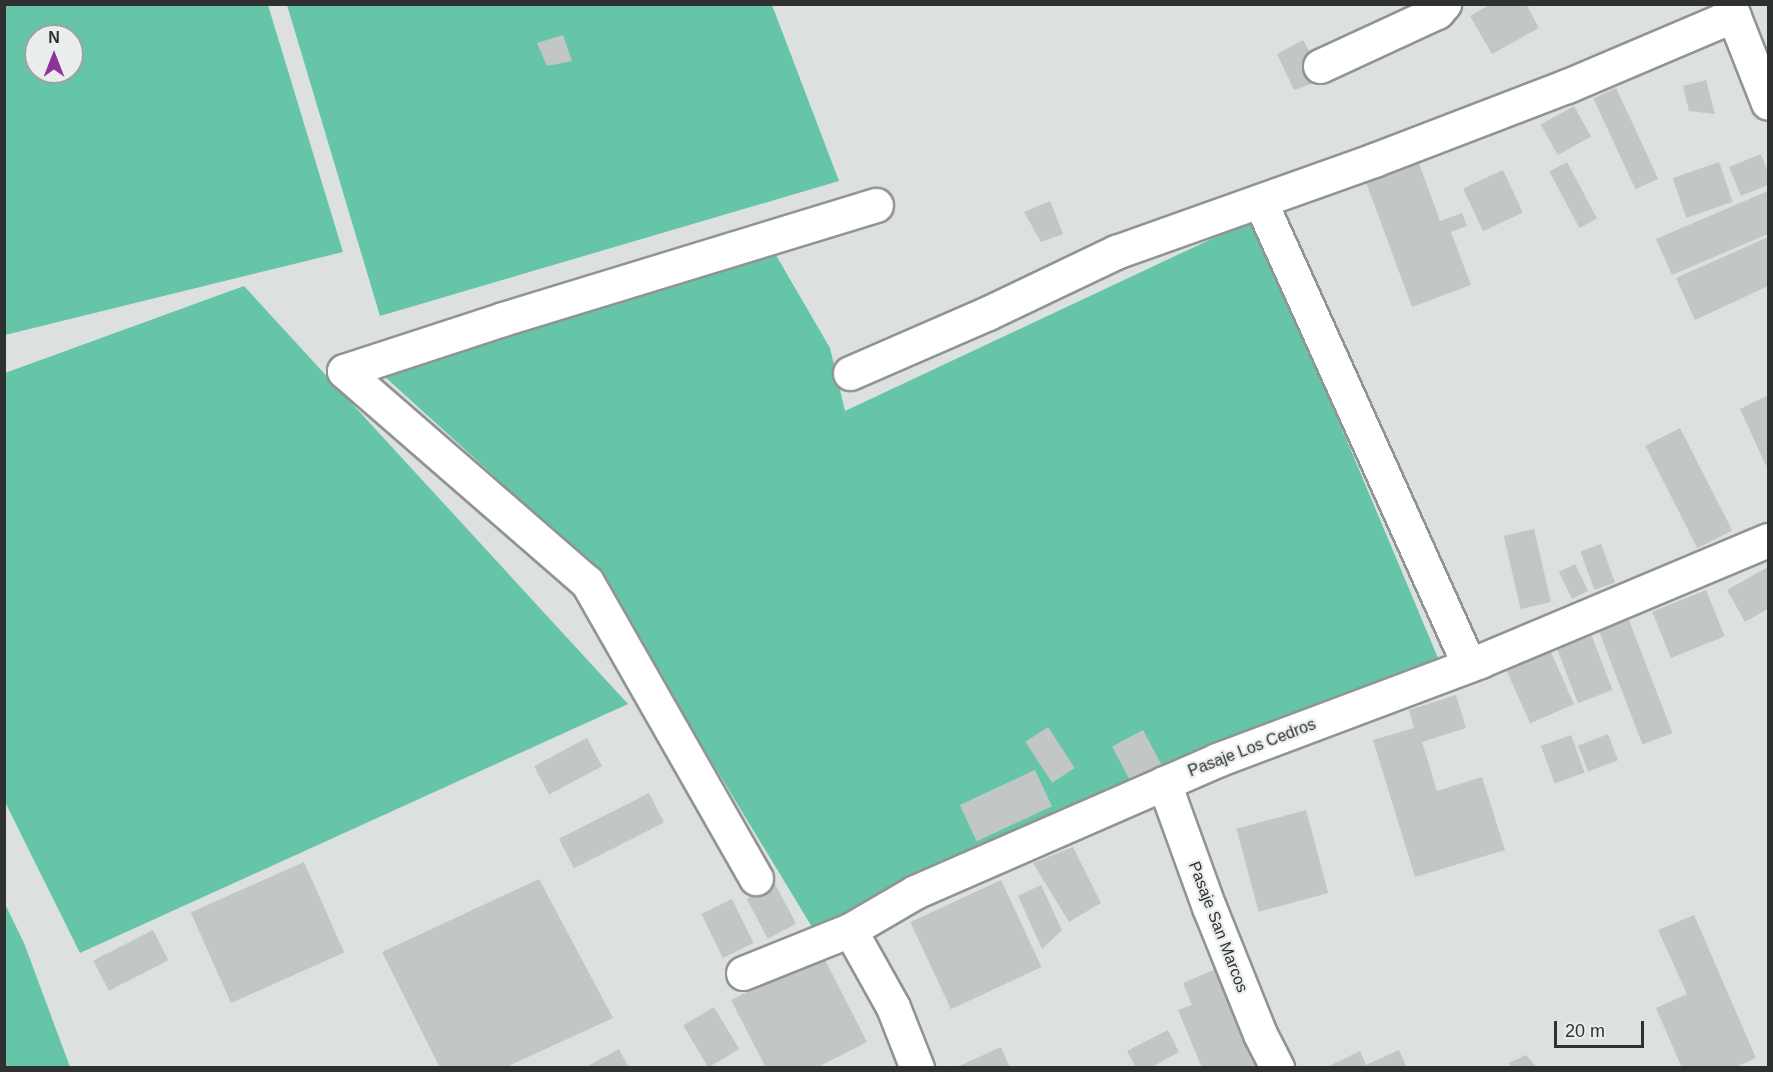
<!DOCTYPE html>
<html>
<head>
<meta charset="utf-8">
<style>
	body { margin:0 }
	#map { position:relative; width:1773px; height:1072px; overflow:hidden; background:#dce1df; font-family:Helvetica,sans-serif }
	div>[style] { position:absolute }
	[style*='--x'] { left:calc(var(--x)*1px); top:calc(var(--y)*1px); width:calc(var(--w)*1px); rotate:calc(var(--a)*1deg) }
	.green>* { inset:0; background:#66c5a9 }
	.building>* { inset:0; background:#c2c6c4; transform-origin:0 0 }
	.roads { filter:drop-shadow(2px 0 #909493) drop-shadow(-2px 0 #909493) drop-shadow(0 2px #909493) drop-shadow(0 -2px #909493) }
	.minor>* { height:33px; margin:-16.5px; padding:0 16.5px; transform-origin:16.5px; border-radius:16.5px; background:#fff }
	span { translate:-50% -50%; white-space:nowrap; text-align:center; line-height:1.15; -webkit-text-stroke:4.5px #e9eeec; paint-order:stroke }
	.street-label { font-size:16px; color:#2f3130 }
	.frame { position:absolute; inset:0; border:6px solid #2f3130; pointer-events:none }
	.north { position:absolute; left:24px; top:24px; width:60px; height:60px; box-sizing:border-box; background:#e9eeec; border:2px solid #9fa2a1; border-radius:50%; rotate:0deg; font-size:16px; font-weight:700; line-height:24px; text-align:center; color:#2f3130 }
	.north::after { content:''; display:block; margin:auto; width:21px; height:27px; background:#8e339d; clip-path:polygon(50% 0,100% 100%,50% 72%,0 100%) }
	.scale { position:absolute; left:1554px; top:1021px; width:90px; height:27px; box-sizing:border-box; border:3px solid #2f3130; border-top:0; padding-left:8px; font-size:18px; line-height:21px; white-space:nowrap; color:#2f3130; -webkit-text-stroke:4px #e9eeec; paint-order:stroke }
</style>
</head>
<body>
<div id="map">
	<div class="green">
		<div style="clip-path:polygon(evenodd,4px 5px,268px 5px,343px 252px,5px 335px,4px 5px,36px 36px,72px 36px,72px 72px,36px 72px,36px 36px)"></div>
		<div style="clip-path:polygon(287px 5px,772px 5px,839px 181px,380px 316px)"></div>
		<div style="clip-path:polygon(1254px 219px,1438px 658px,812px 927px,593px 566px,384px 376px,773px 250px,830px 348px,845px 411px)"></div>
		<div style="clip-path:polygon(244px 286px,628px 704px,80px 953px,5px 802px,5px 373px)"></div>
		<div style="clip-path:polygon(4px 902px,24px 943px,70px 1067px,5px 1067px)"></div>
	</div>
	<div class="building">
		<div style="clip-path:polygon(1491px 4px,1526px 4px,1539px 28px,1492px 54px,1470px 16px)"></div>
		<div style="clip-path:polygon(563px 35px,572px 61px,547px 66px,537px 43px)"></div>
		<div style="clip-path:polygon(1303px 40px,1325px 79px,1294px 90px,1277px 54px)"></div>
		<div style="clip-path:polygon(1706px 80px,1715px 114px,1689px 111px,1683px 86px)"></div>
		<div style="left:1616px;top:88px;width:100px;height:25px;rotate:65deg"></div>
		<div style="left:1574px;top:106px;width:35px;height:38px;rotate:61deg"></div>
		<div style="clip-path:polygon(1761px 154px,1768px 172px,1768px 185px,1741px 196px,1729px 167px)"></div>
		<div style="clip-path:polygon(1416px 155px,1440px 221px,1462px 213px,1467px 226px,1451px 232px,1471px 285px,1412px 307px,1363px 174px)"></div>
		<div style="left:1567px;top:162px;width:64px;height:20px;rotate:62deg"></div>
		<div style="left:1719px;top:162px;width:42px;height:49px;rotate:71deg"></div>
		<div style="left:1503px;top:170px;width:47px;height:44px;rotate:65deg"></div>
		<div style="clip-path:polygon(1768px 191px,1768px 234px,1672px 275px,1656px 239px)"></div>
		<div style="clip-path:polygon(1050px 201px,1063px 234px,1041px 242px,1024px 212px)"></div>
		<div style="clip-path:polygon(1768px 237px,1768px 286px,1695px 320px,1676px 278px)"></div>
		<div style="clip-path:polygon(1768px 395px,1768px 470px,1740px 409px)"></div>
		<div style="left:1680px;top:428px;width:115px;height:39px;rotate:63deg"></div>
		<div style="left:1534px;top:529px;width:75px;height:31px;rotate:77deg"></div>
		<div style="left:1601px;top:544px;width:41px;height:22px;rotate:70deg"></div>
		<div style="left:1575px;top:564px;width:30px;height:18px;rotate:64deg"></div>
		<div style="clip-path:polygon(1768px 567px,1768px 609px,1745px 622px,1727px 590px)"></div>
		<div style="left:1706px;top:590px;width:50px;height:58px;rotate:68deg"></div>
		<div style="left:1629px;top:620px;width:121px;height:32px;rotate:69deg"></div>
		<div style="left:1591px;top:634px;width:60px;height:37px;rotate:69deg"></div>
		<div style="left:1550px;top:650px;width:59px;height:48px;rotate:66deg"></div>
		<div style="clip-path:polygon(1456px 695px,1466px 728px,1422px 742px,1437px 791px,1482px 777px,1505px 850px,1415px 877px,1373px 740px,1414px 728px,1409px 710px)"></div>
		<div style="left:1048px;top:727px;width:49px;height:27px;rotate:57deg"></div>
		<div style="left:1143px;top:730px;width:40px;height:35px;rotate:62deg"></div>
		<div style="left:1608px;top:734px;width:28px;height:32px;rotate:69deg"></div>
		<div style="left:1571px;top:735px;width:40px;height:32px;rotate:70deg"></div>
		<div style="left:587px;top:738px;width:32px;height:60px;rotate:62deg"></div>
		<div style="left:1035px;top:770px;width:40px;height:83px;rotate:65deg"></div>
		<div style="left:649px;top:793px;width:33px;height:101px;rotate:63deg"></div>
		<div style="left:1306px;top:810px;width:86px;height:72px;rotate:75deg"></div>
		<div style="clip-path:polygon(1073px 847px,1101px 903px,1069px 922px,1033px 863px)"></div>
		<div style="left:304px;top:862px;width:99px;height:124px;rotate:66deg"></div>
		<div style="clip-path:polygon(539px 879px,613px 1018px,504px 1068px,440px 1068px,382px 952px)"></div>
		<div style="left:1001px;top:880px;width:96px;height:100px;rotate:65deg"></div>
		<div style="left:775px;top:884px;width:45px;height:32px;rotate:62deg"></div>
		<div style="clip-path:polygon(1041px 885px,1062px 930px,1042px 949px,1018px 896px)"></div>
		<div style="left:732px;top:899px;width:49px;height:34px;rotate:64deg"></div>
		<div style="clip-path:polygon(1694px 915px,1756px 1058px,1734px 1068px,1682px 1068px,1656px 1008px,1687px 994px,1658px 930px)"></div>
		<div style="left:153px;top:930px;width:34px;height:67px;rotate:63deg"></div>
		<div style="clip-path:polygon(822px 954px,867px 1042px,816px 1068px,766px 1068px,731px 1000px)"></div>
		<div style="clip-path:polygon(1223px 966px,1266px 1068px,1202px 1068px,1178px 1010px,1192px 1005px,1183px 983px)"></div>
		<div style="left:714px;top:1007px;width:49px;height:36px;rotate:59deg"></div>
		<div style="clip-path:polygon(1168px 1030px,1179px 1052px,1150px 1068px,1136px 1068px,1127px 1051px)"></div>
		<div style="clip-path:polygon(1001px 1047px,1010px 1068px,955px 1068px)"></div>
		<div style="clip-path:polygon(619px 1049px,629px 1068px,584px 1068px)"></div>
		<div style="clip-path:polygon(1399px 1050px,1407px 1068px,1325px 1068px,1360px 1051px,1366px 1065px)"></div>
		<div style="clip-path:polygon(1526px 1055px,1537px 1068px,1511px 1068px,1509px 1063px)"></div>
	</div>
	<div class="roads">
		<div class="minor">
			<div style="--x:1729;--y:4;--w:106;--a:68.5"></div>
			<div style="--x:1320;--y:66;--w:129;--a:-24.8"></div>
			<div style="--x:1437;--y:12;--w:11;--a:-49"></div>
			<div style="--x:1260;--y:201;--w:509;--a:65.75"></div>
			<div style="--x:344;--y:371;--w:322;--a:41"></div>
			<div style="--x:587;--y:582;--w:341;--a:60.3"></div>
			<div style="--x:344;--y:371;--w:167;--a:-18.1"></div>
			<div style="--x:503;--y:319;--w:390;--a:-17"></div>
			<div style="--x:850;--y:373;--w:150;--a:-23.5"></div>
			<div style="--x:988;--y:313;--w:142;--a:-25.5"></div>
			<div style="--x:1116;--y:252;--w:274;--a:-19.6"></div>
			<div style="--x:1374;--y:160;--w:207;--a:-21"></div>
			<div style="--x:1567;--y:86;--w:181;--a:-23"></div>
			<div style="--x:1164;--y:783;--w:132;--a:70.1"></div>
			<div style="--x:1209;--y:907;--w:137;--a:68.1"></div>
			<div style="--x:1260;--y:1034;--w:38;--a:63"></div>
			<div style="--x:850;--y:930;--w:88;--a:60.8"></div>
			<div style="--x:893;--y:1007;--w:66;--a:68.5"></div>
			<div style="--x:743;--y:973;--w:115;--a:-21.9"></div>
			<div style="--x:850;--y:930;--w:75;--a:-30.3"></div>
			<div style="--x:915;--y:892;--w:330;--a:-23.6"></div>
			<div style="--x:1217;--y:760;--w:281;--a:-20.6"></div>
			<div style="--x:1480;--y:661;--w:312;--a:-22.8"></div>
		</div>
	</div>
	<div class="street-label">
		<span style="left:1252px;top:748px;rotate:-21deg">Pasaje Los Cedros</span>
		<span style="left:1218px;top:927px;rotate:69deg">Pasaje San Marcos</span>
	</div>
	<div class="frame"></div>
	<div class="north">N</div>
	<div class="scale">20 m</div>
</div>
</body>
</html>
